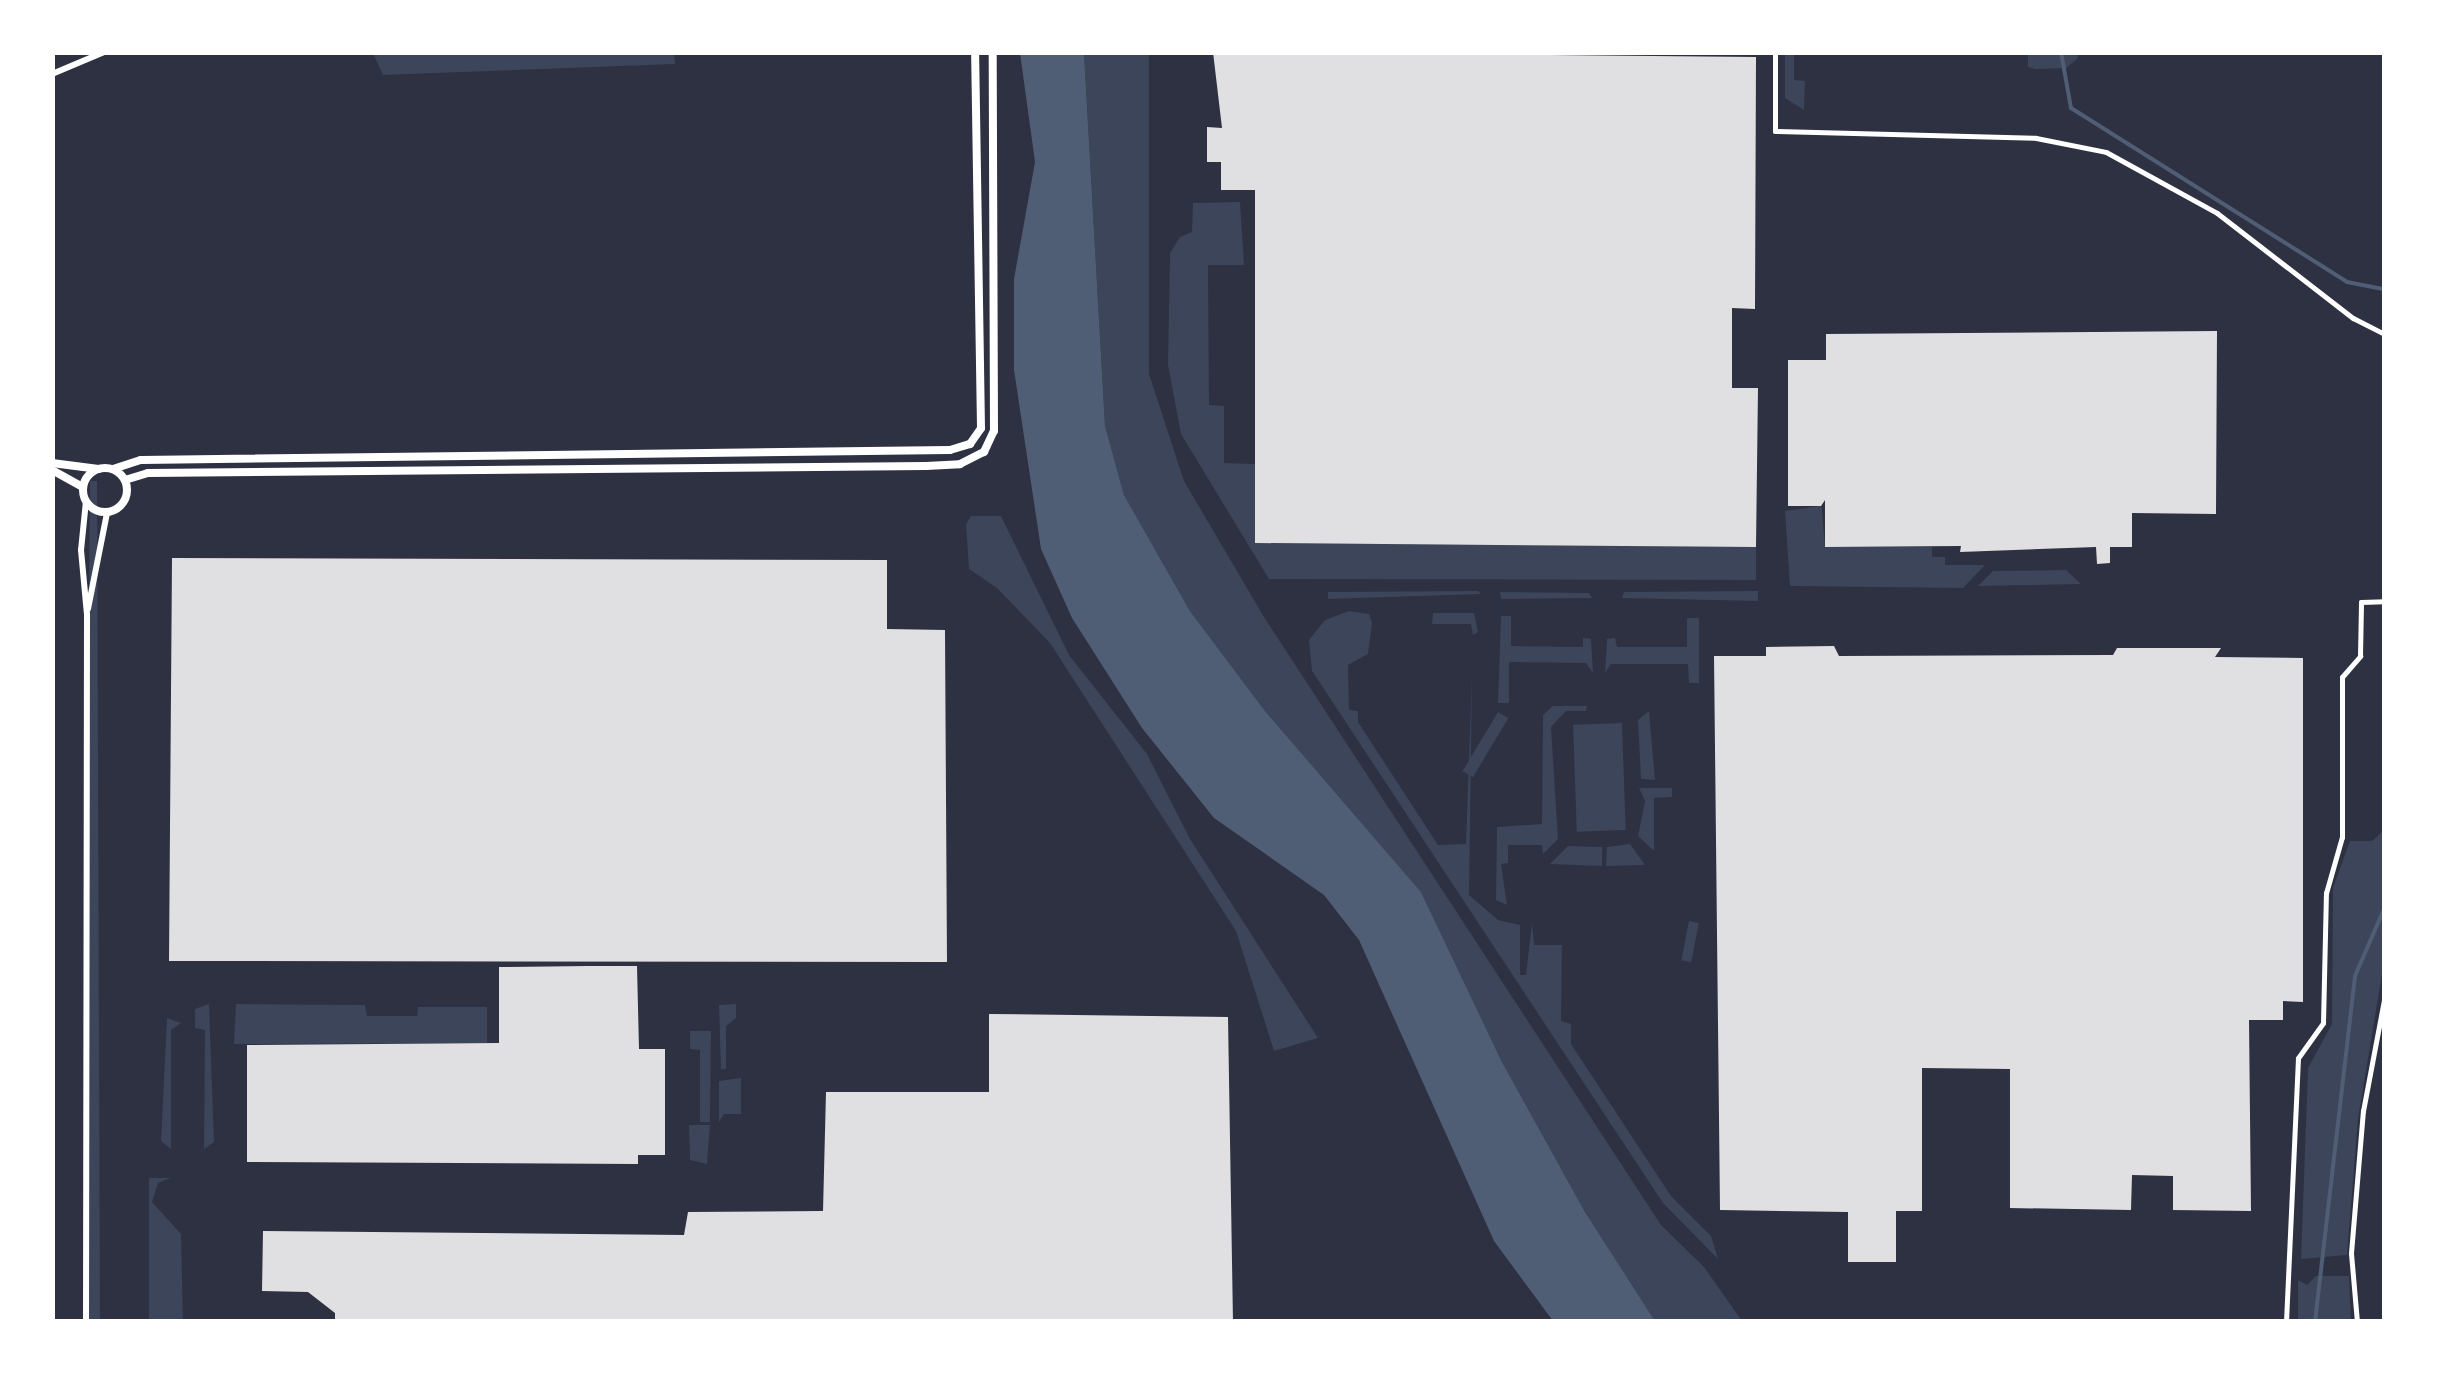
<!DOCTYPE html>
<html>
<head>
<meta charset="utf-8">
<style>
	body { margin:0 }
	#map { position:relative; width:2437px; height:1374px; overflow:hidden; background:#2d3142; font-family:Helvetica,sans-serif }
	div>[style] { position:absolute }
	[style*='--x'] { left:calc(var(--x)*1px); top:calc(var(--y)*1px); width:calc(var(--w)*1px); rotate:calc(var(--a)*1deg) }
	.green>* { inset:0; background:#3c4559; transform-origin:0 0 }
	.water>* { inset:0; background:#4f5d75 }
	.stream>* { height:4px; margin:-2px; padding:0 2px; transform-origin:2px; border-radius:2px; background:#4f5d75 }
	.building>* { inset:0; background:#e0e0e3 }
	.minor>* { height:5px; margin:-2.5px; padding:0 2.5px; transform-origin:2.5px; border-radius:2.5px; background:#fff }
	.tertiary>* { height:6px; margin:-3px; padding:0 3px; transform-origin:3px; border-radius:3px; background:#fff }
	.secondary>* { height:8px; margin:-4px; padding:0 4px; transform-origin:4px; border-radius:4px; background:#fff }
	.secondary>.ring { margin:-4px; padding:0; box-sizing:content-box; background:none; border:8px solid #fff; border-radius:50% }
	span { translate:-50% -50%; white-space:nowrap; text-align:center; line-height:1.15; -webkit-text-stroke:8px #fff; paint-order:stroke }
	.frame { position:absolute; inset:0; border:55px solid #fff; pointer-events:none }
</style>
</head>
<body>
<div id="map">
	<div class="green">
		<div style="clip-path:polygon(674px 52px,675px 64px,383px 75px,373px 53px)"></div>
		<div style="clip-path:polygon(1084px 53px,1149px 53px,1149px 374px,1184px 481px,1264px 617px,1661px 1225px,1704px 1267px,1742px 1321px,1655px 1321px,1585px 1212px,1502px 1062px,1421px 892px,1265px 711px,1190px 611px,1124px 495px,1105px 426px)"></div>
		<div style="clip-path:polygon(1785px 53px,1794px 53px,1794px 80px,1805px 81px,1804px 110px,1785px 98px)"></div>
		<div style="clip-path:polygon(2028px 53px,2077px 53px,2078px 58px,2066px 68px,2035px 69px,2028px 67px)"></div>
		<div style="clip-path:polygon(1240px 202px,1244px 265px,1208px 265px,1209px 405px,1224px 406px,1224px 463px,1255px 464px,1255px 543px,1756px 547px,1756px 580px,1269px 579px,1181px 434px,1168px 365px,1170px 253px,1180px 237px,1192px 232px,1193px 203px)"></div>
		<div style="clip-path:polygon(90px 481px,97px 481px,100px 1321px,83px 1322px)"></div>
		<div style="clip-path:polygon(1821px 500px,1825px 547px,1932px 547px,1932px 557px,1945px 557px,1945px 565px,1985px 565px,1963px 588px,1790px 586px,1785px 511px,1820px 506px)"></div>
		<div style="clip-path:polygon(971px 516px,1001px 516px,1069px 655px,1147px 754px,1190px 839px,1318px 1038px,1274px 1051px,1236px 931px,1050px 643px,997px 588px,969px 569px,966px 524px)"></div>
		<div style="clip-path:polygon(2066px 570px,2081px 584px,1978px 586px,1993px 571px)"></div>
		<div style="clip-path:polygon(1758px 591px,1758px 601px,1622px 598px,1624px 592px)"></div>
		<div style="clip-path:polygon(1328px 592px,1478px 591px,1481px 594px,1328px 599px)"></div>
		<div style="clip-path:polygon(1500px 592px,1589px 593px,1592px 598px,1501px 599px)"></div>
		<div style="clip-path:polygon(1349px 611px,1369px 614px,1372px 623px,1368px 654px,1348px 665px,1349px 710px,1358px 711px,1358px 722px,1438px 845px,1466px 844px,1472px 674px,1469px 895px,1498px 920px,1520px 925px,1520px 975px,1526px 975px,1532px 923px,1534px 945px,1562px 945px,1561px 1021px,1571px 1024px,1571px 1044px,1671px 1196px,1711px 1236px,1718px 1259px,1663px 1203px,1312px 671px,1309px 640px,1325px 620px)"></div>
		<div style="clip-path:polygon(1433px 613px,1474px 613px,1478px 632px,1473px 635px,1471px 624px,1432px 624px)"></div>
		<div style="clip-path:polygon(1501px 616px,1511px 616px,1511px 646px,1583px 647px,1583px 638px,1591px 639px,1593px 673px,1586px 663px,1509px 662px,1509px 703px,1498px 703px)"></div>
		<div style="clip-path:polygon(1687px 618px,1699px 618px,1699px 683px,1689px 683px,1688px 664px,1611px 664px,1605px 673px,1607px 639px,1615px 638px,1617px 647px,1687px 647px)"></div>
		<div style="clip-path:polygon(1553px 706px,1587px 706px,1586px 711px,1566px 711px,1551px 727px,1558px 839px,1543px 854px,1542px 845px,1508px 845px,1508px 863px,1501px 864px,1507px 905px,1496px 900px,1497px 827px,1542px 824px,1543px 715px)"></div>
		<div style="clip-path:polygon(1649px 711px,1655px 780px,1641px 779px,1638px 720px)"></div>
		<div style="left:1498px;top:712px;width:12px;height:69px;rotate:31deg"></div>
		<div style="left:1622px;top:723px;width:107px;height:49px;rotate:88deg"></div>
		<div style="clip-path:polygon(1639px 788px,1672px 788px,1672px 797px,1654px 798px,1654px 851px,1638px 836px,1645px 801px)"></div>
		<div style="clip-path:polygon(2384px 830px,2384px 962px,2358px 1119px,2347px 1255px,2301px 1259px,2308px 1068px,2332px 1024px,2333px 888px,2350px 841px,2372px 841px)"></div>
		<div style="clip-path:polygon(1630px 844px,1645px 865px,1606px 866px,1607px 847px)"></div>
		<div style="clip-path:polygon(1568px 846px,1602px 847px,1602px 866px,1550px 864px)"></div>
		<div style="left:1689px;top:921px;width:10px;height:40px;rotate:11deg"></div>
		<div style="clip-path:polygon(209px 1004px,214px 1142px,204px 1149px,205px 1030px,195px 1028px,195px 1009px)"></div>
		<div style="clip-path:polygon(736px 1004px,736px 1018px,726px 1026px,726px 1069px,721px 1069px,719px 1005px)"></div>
		<div style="clip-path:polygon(365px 1005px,367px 1016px,417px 1016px,418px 1007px,487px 1007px,487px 1043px,234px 1044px,236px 1004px)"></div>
		<div style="clip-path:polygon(167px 1018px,181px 1023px,171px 1030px,171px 1149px,161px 1141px)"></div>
		<div style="clip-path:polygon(690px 1031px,711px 1031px,710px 1122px,700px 1122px,700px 1050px,690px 1049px)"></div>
		<div style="clip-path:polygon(741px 1078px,741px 1114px,724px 1114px,719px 1122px,719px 1081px)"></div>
		<div style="clip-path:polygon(689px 1125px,710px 1125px,707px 1164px,690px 1160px)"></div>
		<div style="clip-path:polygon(149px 1178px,171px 1178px,158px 1183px,152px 1202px,181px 1234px,183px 1321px,149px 1321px)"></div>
		<div style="clip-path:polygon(2316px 1276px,2349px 1276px,2351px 1321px,2298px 1321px,2298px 1280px,2307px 1285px)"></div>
	</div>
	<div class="water">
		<div style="clip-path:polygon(1020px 53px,1084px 53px,1105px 426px,1124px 495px,1190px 611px,1265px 711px,1421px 892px,1502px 1062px,1585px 1212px,1655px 1321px,1553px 1321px,1494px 1241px,1359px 940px,1324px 895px,1214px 818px,1142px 728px,1072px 618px,1041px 549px,1014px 370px,1014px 279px,1035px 162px)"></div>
	</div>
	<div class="stream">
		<div style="--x:2061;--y:52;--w:57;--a:79.9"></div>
		<div style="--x:2071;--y:108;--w:326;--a:32.2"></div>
		<div style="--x:2347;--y:282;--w:38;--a:11"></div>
		<div style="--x:2315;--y:1322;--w:348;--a:-83.4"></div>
		<div style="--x:2355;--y:976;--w:73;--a:-66.6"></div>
	</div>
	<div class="building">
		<div style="clip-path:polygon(1213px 52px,1756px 57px,1755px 309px,1732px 308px,1732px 388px,1758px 388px,1756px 547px,1255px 543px,1255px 190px,1221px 190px,1221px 162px,1207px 162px,1207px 127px,1222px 128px)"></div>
		<div style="clip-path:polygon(2217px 331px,2216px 514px,2132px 513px,2132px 547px,2110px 547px,2110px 563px,2097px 564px,2096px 547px,1960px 552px,1961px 546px,1825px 547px,1825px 500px,1821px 506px,1788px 506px,1788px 360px,1826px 360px,1826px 334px)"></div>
		<div style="clip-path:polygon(172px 558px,887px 560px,887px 629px,945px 630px,947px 962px,169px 961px)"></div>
		<div style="clip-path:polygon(1834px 646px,1839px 656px,2113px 655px,2117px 648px,2221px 648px,2215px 657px,2303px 658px,2303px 1002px,2283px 1001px,2283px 1020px,2249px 1020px,2251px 1211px,2173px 1210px,2173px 1176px,2132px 1175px,2131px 1210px,2010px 1208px,2010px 1069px,1922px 1068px,1922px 1211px,1896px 1211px,1896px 1262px,1848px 1262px,1848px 1212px,1720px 1210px,1714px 656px,1766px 656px,1766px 647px)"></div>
		<div style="clip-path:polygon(588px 966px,637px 966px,639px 1049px,665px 1049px,665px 1155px,638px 1155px,638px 1164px,247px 1162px,247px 1045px,499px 1043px,499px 967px)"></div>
		<div style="clip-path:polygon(989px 1014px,1228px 1017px,1233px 1322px,335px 1322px,335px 1313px,308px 1292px,262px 1291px,263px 1231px,684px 1235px,688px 1212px,823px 1211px,826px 1092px,989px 1092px)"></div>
	</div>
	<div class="minor">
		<div style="--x:1775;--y:52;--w:79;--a:90"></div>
		<div style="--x:1775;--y:131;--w:261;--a:1.5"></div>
		<div style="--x:2036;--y:138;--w:71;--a:11.3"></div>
		<div style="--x:2106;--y:152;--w:127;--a:28.8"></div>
		<div style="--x:2217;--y:213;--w:172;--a:37.7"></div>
		<div style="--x:2353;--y:318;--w:35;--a:27"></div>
		<div style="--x:2286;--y:1322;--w:264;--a:-87.4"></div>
		<div style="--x:2298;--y:1058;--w:43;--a:-54.5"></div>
		<div style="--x:2323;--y:1023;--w:130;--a:-88.7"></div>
		<div style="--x:2326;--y:893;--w:58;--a:-74.1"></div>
		<div style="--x:2342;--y:837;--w:160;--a:-90"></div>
		<div style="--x:2342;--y:677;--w:28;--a:-49"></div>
		<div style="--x:2360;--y:656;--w:54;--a:-88.9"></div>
		<div style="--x:2361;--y:602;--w:23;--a:-2"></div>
		<div style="--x:2357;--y:1322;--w:69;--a:-95"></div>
		<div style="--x:2351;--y:1253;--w:143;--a:-85.2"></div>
		<div style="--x:2363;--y:1111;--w:113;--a:-79.3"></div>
	</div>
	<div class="tertiary">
		<div style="--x:52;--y:74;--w:56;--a:-22.9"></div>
		<div style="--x:86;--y:501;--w:49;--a:95.8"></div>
		<div style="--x:81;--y:550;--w:65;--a:84.7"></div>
		<div style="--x:87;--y:615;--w:707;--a:90.08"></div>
		<div style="--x:88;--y:609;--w:98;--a:-78.8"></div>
	</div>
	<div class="secondary">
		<div style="--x:52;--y:463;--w:47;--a:7.3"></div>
		<div class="ring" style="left:83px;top:468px;width:36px;height:36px"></div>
		<div style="--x:113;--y:469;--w:29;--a:-18"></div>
		<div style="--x:141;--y:460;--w:809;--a:-0.71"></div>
		<div style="--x:950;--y:450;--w:21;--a:-17"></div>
		<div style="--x:970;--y:444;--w:19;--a:-55"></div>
		<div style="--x:981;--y:428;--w:376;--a:-90.9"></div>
		<div style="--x:52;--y:470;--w:35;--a:29"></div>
		<div style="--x:125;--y:480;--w:24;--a:-17"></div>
		<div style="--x:148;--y:473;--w:778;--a:-0.52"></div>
		<div style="--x:926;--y:466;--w:34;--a:-3"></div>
		<div style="--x:960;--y:464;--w:27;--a:-27"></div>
		<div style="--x:984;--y:452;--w:23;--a:-65"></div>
		<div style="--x:994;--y:431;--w:379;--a:-90.2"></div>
	</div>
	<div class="frame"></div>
</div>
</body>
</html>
